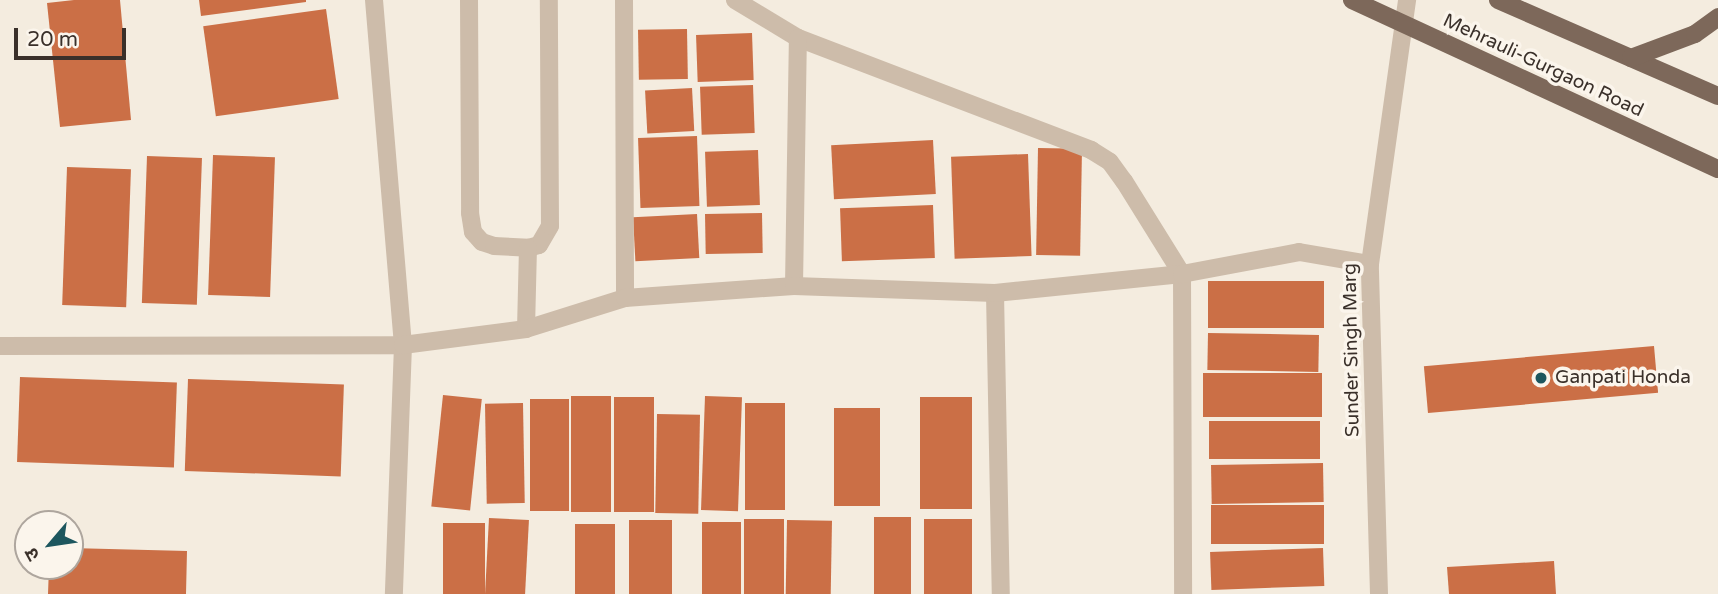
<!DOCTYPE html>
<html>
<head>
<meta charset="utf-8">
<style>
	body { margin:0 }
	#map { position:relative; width:1718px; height:594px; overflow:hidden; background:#f4ecdf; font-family:"Varela Round","Noto Sans Devanagari",sans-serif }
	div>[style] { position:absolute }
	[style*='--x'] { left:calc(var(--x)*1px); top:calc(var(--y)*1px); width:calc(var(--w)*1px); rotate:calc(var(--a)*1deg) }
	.building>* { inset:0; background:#cb6f46; transform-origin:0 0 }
	.minor>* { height:18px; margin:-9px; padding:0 9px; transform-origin:9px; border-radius:9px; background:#cdbcaa }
	.primary>* { height:18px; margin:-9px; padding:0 9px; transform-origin:9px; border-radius:9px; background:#7d685a }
	.dots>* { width:19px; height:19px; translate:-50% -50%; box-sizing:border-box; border:4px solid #fbf5ec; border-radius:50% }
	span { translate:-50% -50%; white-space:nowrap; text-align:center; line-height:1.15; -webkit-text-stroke:7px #fbf5ec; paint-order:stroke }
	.street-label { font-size:19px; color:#3a302a }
	.poi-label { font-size:19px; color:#3a302a }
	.left { translate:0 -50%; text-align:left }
	.north { position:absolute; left:14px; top:510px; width:70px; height:70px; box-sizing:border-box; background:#fbf5ec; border:2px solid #aea69e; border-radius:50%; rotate:241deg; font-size:19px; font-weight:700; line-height:28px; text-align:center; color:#3a302a }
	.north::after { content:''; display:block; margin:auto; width:24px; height:32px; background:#1d565e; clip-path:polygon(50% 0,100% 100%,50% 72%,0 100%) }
	.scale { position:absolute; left:14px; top:28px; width:112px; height:32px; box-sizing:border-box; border:4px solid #3a302a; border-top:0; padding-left:9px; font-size:21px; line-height:24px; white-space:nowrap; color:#3a302a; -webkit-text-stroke:5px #fbf5ec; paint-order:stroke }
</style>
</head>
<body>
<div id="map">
	<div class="building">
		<div style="clip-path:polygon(74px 0,120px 0,131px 120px,60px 127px,47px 3px)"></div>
		<div style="clip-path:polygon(199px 0,306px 0,306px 2px,201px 16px)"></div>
		<div style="left:326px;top:9px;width:91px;height:124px;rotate:82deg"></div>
		<div style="left:687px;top:29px;width:50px;height:49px;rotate:89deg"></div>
		<div style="left:752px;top:33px;width:47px;height:56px;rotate:88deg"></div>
		<div style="left:753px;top:85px;width:48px;height:53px;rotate:88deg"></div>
		<div style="left:692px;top:88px;width:43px;height:47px;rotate:87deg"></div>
		<div style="left:697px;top:136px;width:70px;height:59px;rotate:88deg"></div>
		<div style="left:933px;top:140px;width:54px;height:102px;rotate:87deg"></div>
		<div style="left:1038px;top:148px;width:44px;height:107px;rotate:1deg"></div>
		<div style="left:758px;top:150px;width:55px;height:53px;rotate:88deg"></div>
		<div style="left:1028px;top:154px;width:102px;height:77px;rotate:88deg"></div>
		<div style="left:213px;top:155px;width:62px;height:140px;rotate:2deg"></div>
		<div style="left:147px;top:156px;width:55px;height:147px;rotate:2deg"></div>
		<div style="left:67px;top:167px;width:64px;height:138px;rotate:2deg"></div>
		<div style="left:933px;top:205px;width:53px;height:93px;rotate:88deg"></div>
		<div style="left:762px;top:213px;width:40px;height:57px;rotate:89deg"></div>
		<div style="left:697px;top:214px;width:44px;height:64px;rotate:87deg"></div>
		<div style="left:1208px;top:281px;width:116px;height:47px"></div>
		<div style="left:1208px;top:333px;width:111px;height:37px;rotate:1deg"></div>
		<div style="left:1654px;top:346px;width:47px;height:231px;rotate:85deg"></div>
		<div style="left:1203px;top:373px;width:119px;height:44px"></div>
		<div style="left:20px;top:377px;width:157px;height:85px;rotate:2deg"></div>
		<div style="left:188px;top:379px;width:156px;height:92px;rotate:2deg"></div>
		<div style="left:443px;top:395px;width:39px;height:112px;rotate:6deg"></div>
		<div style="left:571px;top:396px;width:40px;height:116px"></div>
		<div style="left:705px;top:396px;width:37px;height:114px;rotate:2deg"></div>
		<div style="left:614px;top:397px;width:40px;height:115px"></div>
		<div style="left:920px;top:397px;width:52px;height:112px"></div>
		<div style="left:530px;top:399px;width:39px;height:112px"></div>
		<div style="left:523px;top:403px;width:100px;height:38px;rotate:89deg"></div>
		<div style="left:745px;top:403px;width:40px;height:107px"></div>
		<div style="left:834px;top:408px;width:46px;height:98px"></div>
		<div style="left:657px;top:414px;width:43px;height:99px;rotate:1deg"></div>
		<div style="left:1320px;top:421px;width:38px;height:111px;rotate:90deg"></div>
		<div style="left:1323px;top:463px;width:39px;height:112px;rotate:89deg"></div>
		<div style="left:1324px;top:505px;width:39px;height:113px;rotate:90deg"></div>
		<div style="left:874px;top:517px;width:37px;height:77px"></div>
		<div style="left:489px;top:518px;width:40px;height:76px;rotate:3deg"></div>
		<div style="left:744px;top:519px;width:40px;height:75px"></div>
		<div style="left:924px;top:519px;width:48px;height:75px"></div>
		<div style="left:629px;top:520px;width:43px;height:74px"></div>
		<div style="left:787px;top:520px;width:45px;height:74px;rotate:1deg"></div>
		<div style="left:702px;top:522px;width:39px;height:72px"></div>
		<div style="left:443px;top:523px;width:42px;height:71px"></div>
		<div style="left:575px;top:524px;width:40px;height:70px"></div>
		<div style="clip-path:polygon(70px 548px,187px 551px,186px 594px,48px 594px,49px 566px,70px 566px)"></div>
		<div style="left:1323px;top:548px;width:38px;height:113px;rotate:88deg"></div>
		<div style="clip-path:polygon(1554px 561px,1556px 594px,1449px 594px,1447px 567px)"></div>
	</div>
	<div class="minor">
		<div style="--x:374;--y:0;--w:346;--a:85.2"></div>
		<div style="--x:403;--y:345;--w:249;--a:92.1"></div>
		<div style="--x:469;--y:0;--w:213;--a:89.7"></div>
		<div style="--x:470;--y:213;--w:19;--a:81"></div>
		<div style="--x:473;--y:232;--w:13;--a:48"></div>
		<div style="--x:482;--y:242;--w:13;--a:18"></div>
		<div style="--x:494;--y:246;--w:34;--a:3"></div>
		<div style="--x:528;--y:248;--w:11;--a:-15"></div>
		<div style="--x:539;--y:245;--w:22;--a:-60"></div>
		<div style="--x:550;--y:226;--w:226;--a:-90.3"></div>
		<div style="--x:624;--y:0;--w:298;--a:89.8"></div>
		<div style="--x:735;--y:0;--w:74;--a:31.1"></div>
		<div style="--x:798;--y:38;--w:314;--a:20.9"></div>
		<div style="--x:1091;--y:150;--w:22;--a:32"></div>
		<div style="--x:1110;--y:162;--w:24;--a:54"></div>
		<div style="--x:1124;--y:181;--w:110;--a:58.1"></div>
		<div style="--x:1182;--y:274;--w:320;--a:89.8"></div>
		<div style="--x:794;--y:286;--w:248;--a:-89.1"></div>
		<div style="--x:995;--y:293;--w:301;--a:88.9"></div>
		<div style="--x:526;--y:329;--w:81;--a:-88.6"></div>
		<div style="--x:0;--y:346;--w:403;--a:-0.1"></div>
		<div style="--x:403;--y:345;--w:124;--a:-7.4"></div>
		<div style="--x:526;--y:329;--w:104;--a:-17.4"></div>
		<div style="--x:625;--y:298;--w:169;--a:-4.1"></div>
		<div style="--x:794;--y:286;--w:201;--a:2"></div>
		<div style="--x:995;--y:293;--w:188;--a:-5.8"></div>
		<div style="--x:1182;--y:274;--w:119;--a:-10.6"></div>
		<div style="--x:1299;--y:252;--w:72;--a:9.6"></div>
		<div style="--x:1379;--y:594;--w:330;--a:-91.6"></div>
		<div style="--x:1370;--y:264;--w:267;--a:-82"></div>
	</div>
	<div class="primary">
		<div style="--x:1352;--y:0;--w:403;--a:24.8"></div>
		<div style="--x:1498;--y:0;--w:240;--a:23.6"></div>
		<div style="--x:1631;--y:58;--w:68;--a:-20.6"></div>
		<div style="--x:1695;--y:34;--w:29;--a:-36"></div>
	</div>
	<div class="dots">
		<div style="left:1541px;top:378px;background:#1d565e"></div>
	</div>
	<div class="street-label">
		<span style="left:1543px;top:66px;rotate:25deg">Mehrauli-Gurgaon Road</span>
		<span style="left:1352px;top:350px;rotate:-91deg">Sunder Singh Marg</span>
	</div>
	<div class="poi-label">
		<span class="left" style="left:1555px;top:378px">Ganpati Honda</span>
	</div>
	<div class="north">उ</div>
	<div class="scale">20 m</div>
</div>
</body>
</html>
